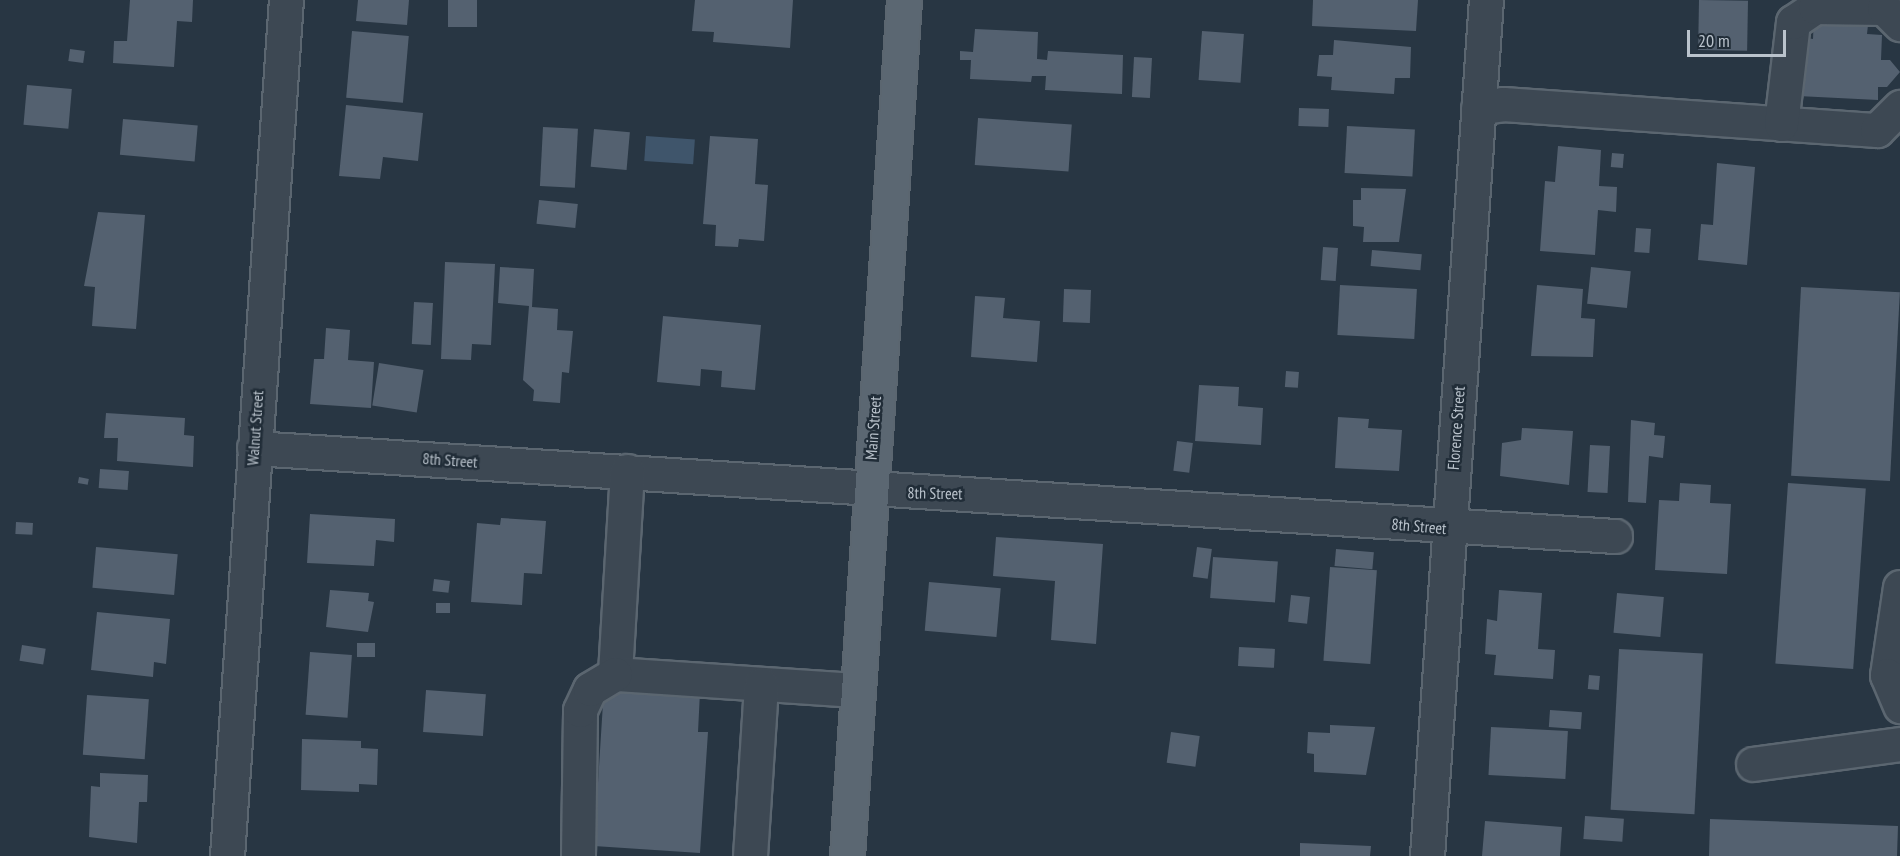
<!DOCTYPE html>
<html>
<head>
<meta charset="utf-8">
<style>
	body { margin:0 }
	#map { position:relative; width:1900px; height:856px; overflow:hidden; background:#283643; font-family:"PT Sans Narrow",sans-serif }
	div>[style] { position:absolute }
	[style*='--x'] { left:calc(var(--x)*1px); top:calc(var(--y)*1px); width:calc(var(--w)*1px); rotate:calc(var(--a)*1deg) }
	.water>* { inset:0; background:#3f556b; transform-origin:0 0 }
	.building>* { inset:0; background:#546170; transform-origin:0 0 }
	.roads { filter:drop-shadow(2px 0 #5b6670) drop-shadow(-2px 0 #5b6670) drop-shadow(0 2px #5b6670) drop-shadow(0 -2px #5b6670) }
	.minor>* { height:33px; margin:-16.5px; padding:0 16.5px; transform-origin:16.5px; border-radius:16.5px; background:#3d4853 }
	.major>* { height:33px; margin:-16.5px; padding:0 16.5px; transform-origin:16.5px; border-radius:16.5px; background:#5b6772 }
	span { translate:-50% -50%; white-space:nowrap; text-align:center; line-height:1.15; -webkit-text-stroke:5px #212d38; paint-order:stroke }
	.street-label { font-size:16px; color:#bac3cc }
	.scale { position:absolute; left:1687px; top:30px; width:99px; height:27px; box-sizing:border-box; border:3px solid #bac3cc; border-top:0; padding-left:8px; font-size:18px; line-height:21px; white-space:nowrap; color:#bac3cc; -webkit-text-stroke:4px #212d38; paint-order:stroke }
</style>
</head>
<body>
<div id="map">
	<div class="water">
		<div style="left:646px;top:136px;width:49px;height:25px;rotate:4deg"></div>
	</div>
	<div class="building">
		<div style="clip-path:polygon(130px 0,193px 0,192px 22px,177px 21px,174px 67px,113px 63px,114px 41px,127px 41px)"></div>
		<div style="clip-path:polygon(358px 0,409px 0,407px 25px,356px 21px)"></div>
		<div style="left:448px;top:0;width:29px;height:27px"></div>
		<div style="clip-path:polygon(695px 0,793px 0,790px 48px,713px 42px,714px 32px,692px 31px)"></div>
		<div style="clip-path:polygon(1313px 0,1418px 0,1416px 31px,1312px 26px)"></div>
		<div style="left:1699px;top:0;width:49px;height:50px;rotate:1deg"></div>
		<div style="clip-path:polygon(1814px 14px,1869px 16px,1867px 34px,1882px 35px,1881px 60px,1890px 60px,1900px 72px,1887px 87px,1878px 87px,1878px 100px,1798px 96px,1801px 37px,1813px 39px)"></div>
		<div style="clip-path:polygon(975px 29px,1038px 32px,1037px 59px,1047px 60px,1048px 51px,1123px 55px,1122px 94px,1045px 90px,1046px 76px,1032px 76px,1031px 82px,970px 79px,971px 60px,960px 60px,960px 51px,973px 52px)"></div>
		<div style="left:352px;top:31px;width:57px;height:67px;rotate:5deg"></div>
		<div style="left:1202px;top:31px;width:42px;height:49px;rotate:4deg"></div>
		<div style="clip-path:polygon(1334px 40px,1411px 47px,1410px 78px,1395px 78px,1394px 94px,1331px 90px,1332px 77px,1317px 76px,1319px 55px,1333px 55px)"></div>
		<div style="left:70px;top:49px;width:15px;height:12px;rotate:8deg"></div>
		<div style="left:1134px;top:57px;width:18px;height:40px;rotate:3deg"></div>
		<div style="left:27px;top:85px;width:45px;height:40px;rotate:5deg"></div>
		<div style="clip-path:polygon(346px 105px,423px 113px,418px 161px,383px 157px,380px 179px,339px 176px)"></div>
		<div style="left:1299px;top:108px;width:30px;height:18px;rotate:2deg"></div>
		<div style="left:978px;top:118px;width:94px;height:47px;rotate:4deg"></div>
		<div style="left:123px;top:119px;width:75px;height:36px;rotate:5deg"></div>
		<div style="left:1347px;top:126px;width:68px;height:47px;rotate:3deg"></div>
		<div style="left:543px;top:127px;width:35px;height:59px;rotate:3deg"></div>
		<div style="left:594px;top:129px;width:36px;height:38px;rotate:5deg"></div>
		<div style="clip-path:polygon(710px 136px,758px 139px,755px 184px,768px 185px,764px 241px,739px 239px,738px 247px,715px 246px,716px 225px,703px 224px)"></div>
		<div style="clip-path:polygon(1558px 146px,1601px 150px,1599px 186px,1617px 187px,1616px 212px,1598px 210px,1595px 255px,1540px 251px,1545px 181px,1555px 182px)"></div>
		<div style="left:1612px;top:153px;width:12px;height:14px;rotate:5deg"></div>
		<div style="clip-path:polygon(1717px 163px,1755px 167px,1747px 265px,1698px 260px,1701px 224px,1713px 225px)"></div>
		<div style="clip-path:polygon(1361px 188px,1406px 189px,1399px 242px,1363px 242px,1364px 227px,1353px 226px,1353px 200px,1361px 200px)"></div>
		<div style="left:539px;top:200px;width:39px;height:24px;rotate:6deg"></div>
		<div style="clip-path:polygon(98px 212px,145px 215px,136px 329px,92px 326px,95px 287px,84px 286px)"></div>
		<div style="left:1636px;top:228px;width:15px;height:24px;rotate:4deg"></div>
		<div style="left:1323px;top:247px;width:15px;height:33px;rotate:4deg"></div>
		<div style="left:1372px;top:250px;width:50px;height:16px;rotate:5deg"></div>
		<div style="clip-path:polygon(445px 262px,495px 264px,491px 345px,472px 344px,471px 360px,441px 359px)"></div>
		<div style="clip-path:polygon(500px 267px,534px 269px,532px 307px,558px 309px,557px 330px,573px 331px,569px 373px,562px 372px,560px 403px,533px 401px,534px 390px,523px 380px,529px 306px,498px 303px)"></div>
		<div style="left:1591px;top:267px;width:40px;height:37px;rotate:6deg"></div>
		<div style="left:1340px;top:285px;width:77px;height:50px;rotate:3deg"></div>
		<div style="clip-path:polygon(1537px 285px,1583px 289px,1581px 318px,1595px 319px,1593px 357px,1531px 356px)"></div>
		<div style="left:1801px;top:287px;width:99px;height:189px;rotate:3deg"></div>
		<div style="left:1064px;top:289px;width:27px;height:33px;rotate:2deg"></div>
		<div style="clip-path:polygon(975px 296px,1005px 298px,1003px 318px,1040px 321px,1037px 362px,971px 357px)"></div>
		<div style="left:414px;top:302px;width:19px;height:42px;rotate:3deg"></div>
		<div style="clip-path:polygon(663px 316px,761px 325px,755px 390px,721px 387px,722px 371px,701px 369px,700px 386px,657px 382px)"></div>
		<div style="clip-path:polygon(326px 328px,350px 330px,348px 360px,374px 362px,371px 408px,310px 404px,314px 359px,324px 359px)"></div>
		<div style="left:379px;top:363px;width:45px;height:43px;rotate:9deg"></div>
		<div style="left:1286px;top:371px;width:13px;height:16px;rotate:4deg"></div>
		<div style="clip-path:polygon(1199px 385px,1239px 387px,1238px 406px,1263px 408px,1261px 445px,1195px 441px)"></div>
		<div style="clip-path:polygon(106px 413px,185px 418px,184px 435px,194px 436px,193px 467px,117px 461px,118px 438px,104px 438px)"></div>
		<div style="clip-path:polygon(1338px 417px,1369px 419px,1368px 428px,1402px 430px,1399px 471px,1335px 468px)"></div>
		<div style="clip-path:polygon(1631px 420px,1655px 423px,1654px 435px,1665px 436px,1663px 458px,1649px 456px,1646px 503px,1628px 502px)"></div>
		<div style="clip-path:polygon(1522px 428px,1573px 431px,1569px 485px,1500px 476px,1502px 443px,1521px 440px)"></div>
		<div style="left:1177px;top:441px;width:16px;height:30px;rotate:7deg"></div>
		<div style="left:1590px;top:445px;width:20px;height:47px;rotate:3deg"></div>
		<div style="left:100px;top:469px;width:29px;height:19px;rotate:4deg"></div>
		<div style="left:79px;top:477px;width:10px;height:6px;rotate:11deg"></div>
		<div style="clip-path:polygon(1680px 483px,1711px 485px,1710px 503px,1731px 504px,1727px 574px,1655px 570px,1659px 500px,1679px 501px)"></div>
		<div style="left:1788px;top:483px;width:78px;height:181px;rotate:4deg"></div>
		<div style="clip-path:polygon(310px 514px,395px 519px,394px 542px,376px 540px,374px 566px,307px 563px)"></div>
		<div style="clip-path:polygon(501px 518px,546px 521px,542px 574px,524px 573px,522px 605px,471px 602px,477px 523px,500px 525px)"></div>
		<div style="left:16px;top:522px;width:17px;height:12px;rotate:3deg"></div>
		<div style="clip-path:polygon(996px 537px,1103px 544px,1096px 644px,1051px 640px,1055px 581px,993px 576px)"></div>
		<div style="left:96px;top:547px;width:82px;height:41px;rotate:5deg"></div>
		<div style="left:1197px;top:547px;width:15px;height:30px;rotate:8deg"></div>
		<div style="left:1336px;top:549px;width:38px;height:17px;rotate:5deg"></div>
		<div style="left:1213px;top:557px;width:65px;height:41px;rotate:4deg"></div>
		<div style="left:1330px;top:567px;width:47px;height:94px;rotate:4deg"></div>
		<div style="left:434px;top:579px;width:16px;height:12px;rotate:7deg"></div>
		<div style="left:929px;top:582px;width:72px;height:49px;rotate:5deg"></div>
		<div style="clip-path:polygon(330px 590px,369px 593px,368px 601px,374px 602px,368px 632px,326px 627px)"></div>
		<div style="clip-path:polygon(1499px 590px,1542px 593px,1538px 649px,1555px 650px,1553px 679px,1494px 675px,1496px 655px,1485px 654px,1487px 619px,1497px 621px)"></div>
		<div style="left:1617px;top:593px;width:47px;height:40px;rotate:5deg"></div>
		<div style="left:1291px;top:595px;width:19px;height:27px;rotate:6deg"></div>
		<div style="left:436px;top:603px;width:14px;height:10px"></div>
		<div style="clip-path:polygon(97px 612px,170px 619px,166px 664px,154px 662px,153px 677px,91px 670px)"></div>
		<div style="left:357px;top:643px;width:18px;height:14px"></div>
		<div style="left:22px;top:645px;width:24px;height:16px;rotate:9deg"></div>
		<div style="left:1239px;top:647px;width:36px;height:19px;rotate:3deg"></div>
		<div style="left:1619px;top:649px;width:84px;height:161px;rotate:3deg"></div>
		<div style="left:310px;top:652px;width:42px;height:63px;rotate:4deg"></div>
		<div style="left:1589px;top:675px;width:11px;height:14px;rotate:5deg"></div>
		<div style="clip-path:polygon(604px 687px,700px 692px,698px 732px,708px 732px,700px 853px,594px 846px)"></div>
		<div style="left:426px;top:690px;width:60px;height:42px;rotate:4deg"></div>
		<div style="left:87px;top:695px;width:62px;height:60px;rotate:4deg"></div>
		<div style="left:1550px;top:710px;width:32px;height:17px;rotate:4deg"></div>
		<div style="clip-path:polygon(1330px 725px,1375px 727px,1366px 775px,1314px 772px,1314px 754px,1307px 753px,1308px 732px,1330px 733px)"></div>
		<div style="left:1491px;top:727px;width:77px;height:48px;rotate:3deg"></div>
		<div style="left:1171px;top:732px;width:29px;height:31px;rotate:8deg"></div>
		<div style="clip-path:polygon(302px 739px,361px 741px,361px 748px,378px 749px,377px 785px,359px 784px,359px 792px,301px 790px)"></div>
		<div style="clip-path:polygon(100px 773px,148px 775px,147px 802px,139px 802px,137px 843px,89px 837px,91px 786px,100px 787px)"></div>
		<div style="left:1585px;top:816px;width:39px;height:23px;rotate:4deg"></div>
		<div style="clip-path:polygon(1710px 819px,1898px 826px,1897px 856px,1709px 856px)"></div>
		<div style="clip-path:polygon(1485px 821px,1562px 827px,1560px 856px,1482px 856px)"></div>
		<div style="clip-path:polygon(1300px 843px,1371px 846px,1370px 856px,1300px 856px)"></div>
	</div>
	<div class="roads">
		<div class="minor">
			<div style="--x:1478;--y:108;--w:25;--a:-9"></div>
			<div style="--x:1503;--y:104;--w:375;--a:4"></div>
			<div style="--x:1877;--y:130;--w:33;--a:-45"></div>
			<div style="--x:1781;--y:124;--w:103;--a:-83.3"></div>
			<div style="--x:1793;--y:22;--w:27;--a:-34"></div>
			<div style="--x:1815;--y:7;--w:69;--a:0.8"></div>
			<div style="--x:1884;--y:8;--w:23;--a:45"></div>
			<div style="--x:254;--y:448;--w:1364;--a:3.7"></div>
			<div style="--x:627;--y:471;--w:203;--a:93.4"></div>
			<div style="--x:615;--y:674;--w:243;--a:3.8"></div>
			<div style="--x:1900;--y:587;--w:89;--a:98.4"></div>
			<div style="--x:1887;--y:675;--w:34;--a:67"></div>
			<div style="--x:1753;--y:764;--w:148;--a:-7.7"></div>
			<div style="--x:227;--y:856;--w:858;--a:-86.06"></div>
			<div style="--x:578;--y:856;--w:146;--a:-89.2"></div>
			<div style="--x:580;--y:710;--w:23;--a:-65"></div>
			<div style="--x:590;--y:689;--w:29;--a:-31"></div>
			<div style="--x:750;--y:856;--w:172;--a:-86.3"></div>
			<div style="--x:1427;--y:856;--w:858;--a:-86.06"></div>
		</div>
		<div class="major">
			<div style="--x:847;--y:856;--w:858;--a:-86.19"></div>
		</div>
	</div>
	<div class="street-label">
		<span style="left:255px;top:428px;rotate:-86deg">Walnut Street</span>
		<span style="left:873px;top:428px;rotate:-86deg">Main Street</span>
		<span style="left:1456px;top:428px;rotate:-86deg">Florence Street</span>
		<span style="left:450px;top:460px;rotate:4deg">8th Street</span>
		<span style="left:935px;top:493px;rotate:1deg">8th Street</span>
		<span style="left:1419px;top:526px;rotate:5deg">8th Street</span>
	</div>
	<div class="scale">20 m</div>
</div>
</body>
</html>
